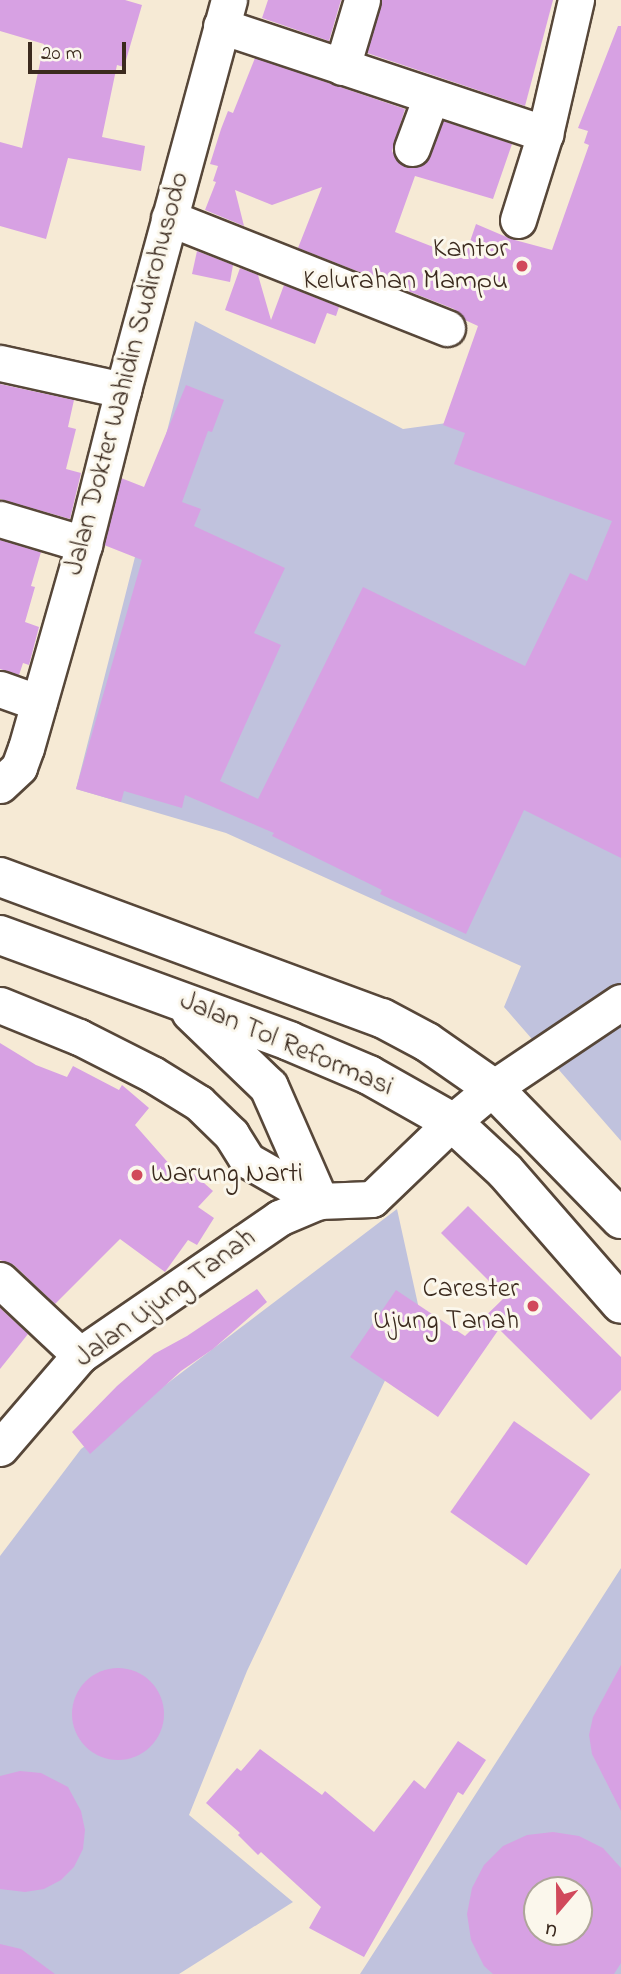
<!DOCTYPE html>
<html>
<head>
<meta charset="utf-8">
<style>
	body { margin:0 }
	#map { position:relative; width:621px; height:1974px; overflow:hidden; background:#f6ead5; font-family:"Indie Flower",sans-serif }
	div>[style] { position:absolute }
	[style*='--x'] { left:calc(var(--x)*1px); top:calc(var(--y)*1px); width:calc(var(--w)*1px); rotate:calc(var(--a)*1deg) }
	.industrial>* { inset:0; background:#c0c2dd }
	.building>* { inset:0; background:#d7a1e3; transform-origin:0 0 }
	.round { border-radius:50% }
	.roads { filter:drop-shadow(2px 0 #574739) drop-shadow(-2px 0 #574739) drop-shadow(0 2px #574739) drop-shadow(0 -2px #574739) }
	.minor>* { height:35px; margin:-17.5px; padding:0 17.5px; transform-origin:17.5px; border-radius:17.5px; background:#fff }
	.trunk>* { height:38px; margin:-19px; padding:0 19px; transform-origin:19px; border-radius:19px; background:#fff }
	.motorway>* { height:38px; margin:-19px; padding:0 19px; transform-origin:19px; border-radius:19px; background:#fff }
	.dots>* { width:19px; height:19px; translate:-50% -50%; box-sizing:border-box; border:4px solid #fbf7ec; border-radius:50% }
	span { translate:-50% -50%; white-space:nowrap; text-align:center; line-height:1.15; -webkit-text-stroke:6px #fbf7ec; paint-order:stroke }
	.poi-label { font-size:28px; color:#3b2a1e }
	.right { translate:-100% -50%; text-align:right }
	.left { translate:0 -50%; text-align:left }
	.street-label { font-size:28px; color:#3b2a1e }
	.north { position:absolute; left:523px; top:1876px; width:70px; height:70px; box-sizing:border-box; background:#fbf7ec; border:2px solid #aea59a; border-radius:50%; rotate:200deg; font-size:19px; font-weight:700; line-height:28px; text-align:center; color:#3b2a1e }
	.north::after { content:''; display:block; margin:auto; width:24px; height:32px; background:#d1495b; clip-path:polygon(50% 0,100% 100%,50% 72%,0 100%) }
	.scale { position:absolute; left:28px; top:42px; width:98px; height:32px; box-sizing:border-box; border:4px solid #3b2a1e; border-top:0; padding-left:9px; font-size:21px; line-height:24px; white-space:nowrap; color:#3b2a1e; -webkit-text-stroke:5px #fbf7ec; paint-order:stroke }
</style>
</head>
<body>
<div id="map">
	<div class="industrial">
		<div style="clip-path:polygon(621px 214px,621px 1141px,504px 1007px,521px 966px,226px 833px,76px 789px,195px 321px,403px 429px,454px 422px)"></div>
		<div style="clip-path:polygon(397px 1209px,419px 1309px,247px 1671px,189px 1815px,293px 1902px,179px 1974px,0 1974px,0 1556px,81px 1449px)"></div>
		<div style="clip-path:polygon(evenodd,621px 1568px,621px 1974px,360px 1974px,621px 1568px,537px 1890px,579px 1890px,579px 1932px,537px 1932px,537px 1890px)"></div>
	</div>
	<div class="building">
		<div style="clip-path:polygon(0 0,125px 0,142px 5px,124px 67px,117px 65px,102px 137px,145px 146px,141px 171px,68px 158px,46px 239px,0 226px,0 142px,22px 148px,44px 44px,0 31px)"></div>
		<div style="clip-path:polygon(268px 0,341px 0,329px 41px,262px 18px)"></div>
		<div style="clip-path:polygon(382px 0,553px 0,525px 106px,367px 53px)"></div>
		<div style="clip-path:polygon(618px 26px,621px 26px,621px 858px,524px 810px,466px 934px,380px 894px,382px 890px,272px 836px,274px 833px,185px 795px,182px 808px,124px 791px,121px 802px,76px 789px,142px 560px,104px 545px,121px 478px,144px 487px,186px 385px,224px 400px,212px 432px,208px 431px,182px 502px,201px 509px,194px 526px,285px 568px,254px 633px,281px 645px,220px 781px,258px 799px,363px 587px,525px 666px,570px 573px,587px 581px,612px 521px,454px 464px,465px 433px,443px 425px,478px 326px,465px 320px,454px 309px,298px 248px,322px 187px,272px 205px,235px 190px,244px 226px,205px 210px,216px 182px,213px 181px,218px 166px,210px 164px,221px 129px,228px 111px,233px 113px,255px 58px,405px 109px,392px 151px,397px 161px,406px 167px,416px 168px,425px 163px,443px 121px,512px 144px,493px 199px,415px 176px,395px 232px,464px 259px,476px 224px,511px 239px,552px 250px,589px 145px,584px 143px,588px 131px,578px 128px)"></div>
		<div style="clip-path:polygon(197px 251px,233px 265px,230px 282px,192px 274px)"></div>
		<div style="clip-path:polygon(240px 268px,258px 275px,271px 320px,284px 285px,339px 307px,336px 316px,327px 313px,315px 344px,225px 310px)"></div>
		<div style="clip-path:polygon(0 384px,74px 400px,68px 427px,76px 429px,66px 469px,81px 473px,70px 519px,0 499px)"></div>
		<div style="clip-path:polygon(0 540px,41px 552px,31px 586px,35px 587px,25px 622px,39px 627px,29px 665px,23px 663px,19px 675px,0 669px)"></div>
		<div style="clip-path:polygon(0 1043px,36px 1065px,67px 1077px,73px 1066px,119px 1090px,122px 1085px,149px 1108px,135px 1125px,179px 1175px,186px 1167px,213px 1191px,198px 1207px,214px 1218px,197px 1245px,188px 1240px,165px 1272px,120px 1239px,55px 1304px,14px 1265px,0 1260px)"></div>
		<div style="clip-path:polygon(468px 1206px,621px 1357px,621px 1390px,591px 1420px,499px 1329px,438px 1417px,350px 1357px,396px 1290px,465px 1336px,505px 1297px,441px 1233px)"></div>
		<div style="clip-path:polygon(257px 1289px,267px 1302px,213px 1349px,181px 1371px,90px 1454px,72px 1432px,117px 1386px,154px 1354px,187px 1336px)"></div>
		<div style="clip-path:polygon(0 1308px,28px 1334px,0 1369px)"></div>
		<div style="left:514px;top:1421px;width:93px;height:111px;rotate:35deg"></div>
		<div style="clip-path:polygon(621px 1665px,621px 1811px,592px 1754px,589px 1735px,593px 1717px)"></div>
		<div class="round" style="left:72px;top:1668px;width:92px;height:92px"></div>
		<div style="clip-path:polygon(458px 1741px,486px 1760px,463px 1795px,458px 1792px,364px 1957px,309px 1928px,321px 1907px,261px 1852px,258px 1855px,238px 1835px,240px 1833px,206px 1803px,237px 1768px,241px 1771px,260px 1749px,322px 1795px,325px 1791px,374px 1832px,414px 1780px,425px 1789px)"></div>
		<div style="clip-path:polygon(20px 1771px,41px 1773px,68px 1787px,81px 1811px,85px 1830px,83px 1849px,74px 1867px,61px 1880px,44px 1889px,25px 1892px,0 1889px,0 1776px)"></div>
		<div style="clip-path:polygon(evenodd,553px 1832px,579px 1836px,603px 1848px,621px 1868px,621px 1963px,614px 1974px,493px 1974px,484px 1966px,471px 1940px,467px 1914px,472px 1888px,484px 1865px,503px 1846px,527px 1835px,553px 1832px,537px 1890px,579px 1890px,579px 1932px,537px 1932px,537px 1890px)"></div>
		<div style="clip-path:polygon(0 1944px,21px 1949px,55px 1974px,0 1974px)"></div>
	</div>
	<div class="roads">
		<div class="minor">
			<div style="--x:221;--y:26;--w:342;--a:18.4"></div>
			<div style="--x:342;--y:67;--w:70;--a:-73.4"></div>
			<div style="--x:412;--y:148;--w:54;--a:-69.6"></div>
			<div style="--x:169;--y:218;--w:299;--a:21.6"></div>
			<div style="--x:518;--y:220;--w:90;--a:-72.6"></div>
			<div style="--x:545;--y:134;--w:138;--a:-77"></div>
			<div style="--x:0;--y:363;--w:126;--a:12.4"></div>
			<div style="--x:0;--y:519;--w:88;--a:16.6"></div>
			<div style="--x:0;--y:689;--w:41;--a:19.7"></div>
			<div style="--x:0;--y:785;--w:26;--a:-43"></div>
			<div style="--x:19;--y:767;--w:20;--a:-70"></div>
			<div style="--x:26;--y:748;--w:212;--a:-74.1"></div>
			<div style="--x:84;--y:544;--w:159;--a:-75.8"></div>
			<div style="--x:123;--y:390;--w:404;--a:-74.8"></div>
			<div style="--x:0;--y:1005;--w:85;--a:22.1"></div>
			<div style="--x:79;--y:1037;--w:82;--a:26.9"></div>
			<div style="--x:152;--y:1074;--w:55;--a:31.7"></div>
			<div style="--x:199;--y:1103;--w:45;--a:44.1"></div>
			<div style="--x:231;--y:1134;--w:31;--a:58"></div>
			<div style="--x:247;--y:1160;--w:83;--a:29.7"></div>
			<div style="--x:0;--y:1280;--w:110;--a:43.2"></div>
			<div style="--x:0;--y:1448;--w:123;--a:-49.3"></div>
			<div style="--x:80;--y:1355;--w:242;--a:-34.5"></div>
			<div style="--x:279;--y:1218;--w:43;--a:-23"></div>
			<div style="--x:319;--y:1201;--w:53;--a:-2.2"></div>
			<div style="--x:372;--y:1199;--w:111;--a:-43.9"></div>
			<div style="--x:452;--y:1122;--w:53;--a:-39.7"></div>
			<div style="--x:493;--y:1088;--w:154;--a:-33.9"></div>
		</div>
		<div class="trunk">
			<div style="--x:493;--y:1088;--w:183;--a:45.7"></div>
			<div style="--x:452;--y:1122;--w:72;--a:42.8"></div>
			<div style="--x:505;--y:1171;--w:176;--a:48.9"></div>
		</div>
		<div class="motorway">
			<div style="--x:0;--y:877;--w:407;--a:20.3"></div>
			<div style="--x:382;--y:1018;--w:51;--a:28.1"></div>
			<div style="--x:427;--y:1042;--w:80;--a:34.9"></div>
			<div style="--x:0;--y:935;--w:308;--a:20.1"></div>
			<div style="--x:289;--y:1041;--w:87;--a:23"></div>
			<div style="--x:369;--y:1075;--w:95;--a:29.5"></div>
			<div style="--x:191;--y:1012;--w:108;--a:43.9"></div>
			<div style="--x:269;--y:1087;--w:124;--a:66.3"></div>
		</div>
	</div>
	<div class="dots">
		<div style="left:522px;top:266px;background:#d1495b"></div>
		<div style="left:137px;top:1175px;background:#d1495b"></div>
		<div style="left:533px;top:1306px;background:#d1495b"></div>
	</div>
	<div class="poi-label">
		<span class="right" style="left:508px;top:266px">Kantor<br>Kelurahan Mampu</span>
		<span class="left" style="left:151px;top:1175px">Warung Narti</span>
		<span class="right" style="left:519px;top:1306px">Carester<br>Ujung Tanah</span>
	</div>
	<div class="street-label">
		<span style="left:128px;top:374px;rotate:-75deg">Jalan Dokter Wahidin Sudirohusodo</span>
		<span style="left:286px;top:1045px;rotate:23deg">Jalan Tol Reformasi</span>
		<span style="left:166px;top:1299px;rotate:-36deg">Jalan Ujung Tanah</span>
	</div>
	<div class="north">U</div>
	<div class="scale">20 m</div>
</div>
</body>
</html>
